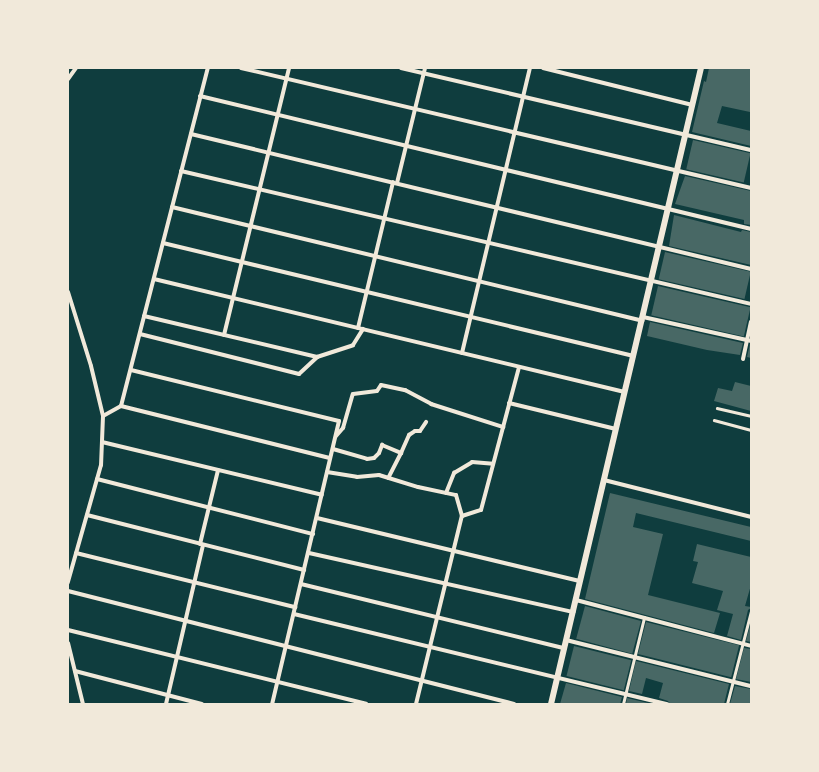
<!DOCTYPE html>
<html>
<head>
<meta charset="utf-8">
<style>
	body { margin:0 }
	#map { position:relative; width:819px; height:772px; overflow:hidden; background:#0f3d3e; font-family:"Roboto Condensed",sans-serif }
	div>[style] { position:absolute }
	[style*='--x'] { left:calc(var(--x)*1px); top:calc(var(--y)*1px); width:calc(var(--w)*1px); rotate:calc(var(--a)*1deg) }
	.building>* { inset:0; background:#486865; transform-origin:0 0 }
	.service>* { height:2.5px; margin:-1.25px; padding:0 1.25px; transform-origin:1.25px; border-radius:1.25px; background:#f1e9da }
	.minor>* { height:4px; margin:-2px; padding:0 2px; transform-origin:2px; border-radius:2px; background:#f1e9da }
	.tertiary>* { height:6px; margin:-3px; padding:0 3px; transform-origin:3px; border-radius:3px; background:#f1e9da }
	span { translate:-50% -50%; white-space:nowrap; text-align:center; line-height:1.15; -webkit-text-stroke:3.5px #f1e9da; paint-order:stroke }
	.frame { position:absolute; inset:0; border:69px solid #f1e9da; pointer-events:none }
</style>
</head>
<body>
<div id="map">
	<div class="building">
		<div style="clip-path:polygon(709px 68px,751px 68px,750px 112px,722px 106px,717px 123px,751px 131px,751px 146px,692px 132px,704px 81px,706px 82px)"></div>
		<div style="left:693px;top:140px;width:59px;height:30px;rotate:13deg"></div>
		<div style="clip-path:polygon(685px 176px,751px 191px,751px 225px,744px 224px,744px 220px,675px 204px)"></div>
		<div style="clip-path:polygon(674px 215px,741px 232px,742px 230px,751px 232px,751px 265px,669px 246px)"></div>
		<div style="left:665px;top:252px;width:88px;height:28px;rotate:13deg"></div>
		<div style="left:658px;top:286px;width:95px;height:30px;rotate:13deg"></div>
		<div style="clip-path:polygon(650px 322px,743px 343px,740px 355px,707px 350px,647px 336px)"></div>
		<div style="clip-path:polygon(750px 344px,751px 344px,751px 358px,747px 357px)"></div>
		<div style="clip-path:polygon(735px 382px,751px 386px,751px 411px,714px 401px,718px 388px,732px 391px)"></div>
		<div style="clip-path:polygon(610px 493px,751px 527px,751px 541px,636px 513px,633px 527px,663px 534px,648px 595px,720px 613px,714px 633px,585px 599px)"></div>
		<div style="clip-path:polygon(697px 544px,751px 557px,751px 585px,745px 606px,751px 607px,751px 608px,748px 610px,741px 640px,727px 636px,733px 614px,717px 610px,723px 591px,692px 583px,698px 562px,693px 561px)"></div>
		<div style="left:585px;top:606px;width:58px;height:34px;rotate:15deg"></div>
		<div style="left:646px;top:622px;width:96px;height:33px;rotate:14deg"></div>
		<div style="clip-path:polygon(751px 622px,751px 642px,746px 641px)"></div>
		<div style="left:574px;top:646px;width:59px;height:31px;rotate:14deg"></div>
		<div style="clip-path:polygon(744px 648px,751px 649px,751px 682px,736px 679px)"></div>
		<div style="clip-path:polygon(636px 661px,729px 684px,724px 704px,670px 704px,668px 701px,659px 698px,663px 683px,646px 678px,642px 694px,629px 691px)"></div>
		<div style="clip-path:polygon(566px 683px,622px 697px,620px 704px,560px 704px)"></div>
		<div style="clip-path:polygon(735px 686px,751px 689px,751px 704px,730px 704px)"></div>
		<div style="clip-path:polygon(627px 698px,652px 704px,626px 704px)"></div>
	</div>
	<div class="service">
		<div style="--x:717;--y:408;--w:35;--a:13"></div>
		<div style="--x:714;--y:420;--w:38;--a:15"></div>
		<div style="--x:623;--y:704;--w:89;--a:-76.3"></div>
		<div style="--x:727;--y:704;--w:96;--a:-75.5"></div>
	</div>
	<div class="minor">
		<div style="--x:241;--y:68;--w:524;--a:13.24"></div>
		<div style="--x:401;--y:68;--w:359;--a:13.2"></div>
		<div style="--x:543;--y:68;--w:154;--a:13.9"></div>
		<div style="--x:68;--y:79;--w:14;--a:-54"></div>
		<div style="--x:200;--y:96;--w:567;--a:13.57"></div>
		<div style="--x:191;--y:134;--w:576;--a:13.55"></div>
		<div style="--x:181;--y:171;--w:585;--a:13.13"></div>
		<div style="--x:397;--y:183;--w:118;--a:-76.3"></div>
		<div style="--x:172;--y:207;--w:484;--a:13.6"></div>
		<div style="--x:163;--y:243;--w:484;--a:13.5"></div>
		<div style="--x:154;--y:279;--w:484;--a:13.5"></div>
		<div style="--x:68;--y:292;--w:77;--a:72.7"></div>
		<div style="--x:91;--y:366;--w:51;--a:76.5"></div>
		<div style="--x:103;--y:416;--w:49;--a:92.3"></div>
		<div style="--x:101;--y:465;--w:122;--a:105.8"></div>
		<div style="--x:144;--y:316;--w:178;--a:13.3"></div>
		<div style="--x:643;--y:317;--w:111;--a:12.5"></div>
		<div style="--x:358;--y:328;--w:150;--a:-76.5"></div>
		<div style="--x:140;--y:334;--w:164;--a:14.1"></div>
		<div style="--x:299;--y:374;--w:25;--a:-43"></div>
		<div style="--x:317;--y:357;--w:38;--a:-18"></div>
		<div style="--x:353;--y:345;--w:19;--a:-58"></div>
		<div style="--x:224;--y:335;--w:275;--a:-76.3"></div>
		<div style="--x:462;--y:353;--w:293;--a:-76.6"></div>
		<div style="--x:743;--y:359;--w:38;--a:-78"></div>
		<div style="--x:131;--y:370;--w:214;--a:13.8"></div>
		<div style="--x:339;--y:421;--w:291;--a:103.3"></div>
		<div style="--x:509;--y:403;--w:110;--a:13.7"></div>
		<div style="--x:121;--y:406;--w:215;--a:14"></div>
		<div style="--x:103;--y:416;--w:21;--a:-29"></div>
		<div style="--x:121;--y:406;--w:349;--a:-75.6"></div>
		<div style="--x:336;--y:436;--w:11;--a:-49"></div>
		<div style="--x:343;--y:428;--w:35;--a:-74"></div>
		<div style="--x:353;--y:394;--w:24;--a:-7"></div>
		<div style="--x:377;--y:391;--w:7;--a:-56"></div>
		<div style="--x:381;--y:385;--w:25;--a:12"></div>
		<div style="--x:405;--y:390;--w:30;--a:28"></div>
		<div style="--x:431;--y:404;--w:76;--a:17.7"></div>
		<div style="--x:102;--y:442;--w:226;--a:13.5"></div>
		<div style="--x:333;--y:449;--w:35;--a:16"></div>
		<div style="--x:367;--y:459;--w:7;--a:-8"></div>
		<div style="--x:374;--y:458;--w:7;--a:-45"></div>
		<div style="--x:379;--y:453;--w:9;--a:-69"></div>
		<div style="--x:382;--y:445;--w:21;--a:23"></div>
		<div style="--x:401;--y:453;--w:28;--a:117"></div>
		<div style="--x:401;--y:453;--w:20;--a:-66"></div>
		<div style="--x:409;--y:435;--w:7;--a:-34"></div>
		<div style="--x:415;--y:431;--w:5;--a:0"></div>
		<div style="--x:420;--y:431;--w:11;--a:-56"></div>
		<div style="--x:327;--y:472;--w:30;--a:9"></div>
		<div style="--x:357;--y:477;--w:22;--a:-5"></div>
		<div style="--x:379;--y:475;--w:41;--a:17.1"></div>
		<div style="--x:418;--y:487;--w:39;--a:12"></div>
		<div style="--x:456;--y:495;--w:22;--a:74"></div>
		<div style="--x:97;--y:479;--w:223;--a:14.3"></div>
		<div style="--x:604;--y:480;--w:152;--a:14.1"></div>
		<div style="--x:446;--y:493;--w:22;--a:-68"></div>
		<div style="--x:454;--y:473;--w:21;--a:-31"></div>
		<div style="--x:472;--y:462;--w:21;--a:5"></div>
		<div style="--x:87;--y:515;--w:224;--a:14.2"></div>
		<div style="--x:317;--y:518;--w:270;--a:13.5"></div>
		<div style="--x:200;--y:544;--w:76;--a:-76.3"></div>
		<div style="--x:76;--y:553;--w:226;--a:13.9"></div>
		<div style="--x:309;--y:553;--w:271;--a:12.6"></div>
		<div style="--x:301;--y:584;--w:271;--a:13.7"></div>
		<div style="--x:68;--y:591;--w:460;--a:14.2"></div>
		<div style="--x:576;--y:600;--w:181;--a:14.7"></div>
		<div style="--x:294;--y:614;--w:384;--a:13.6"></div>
		<div style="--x:68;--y:630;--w:307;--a:13.9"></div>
		<div style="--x:566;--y:640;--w:191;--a:14"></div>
		<div style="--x:68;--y:643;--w:63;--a:76.2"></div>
		<div style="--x:75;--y:671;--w:131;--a:14.6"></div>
		<div style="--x:166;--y:704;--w:163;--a:-76.9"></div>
		<div style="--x:416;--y:704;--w:194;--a:-76.3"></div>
		<div style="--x:462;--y:516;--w:20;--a:-18"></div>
		<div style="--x:481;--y:510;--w:148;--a:-75.1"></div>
	</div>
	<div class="tertiary">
		<div style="--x:551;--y:704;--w:653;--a:-76.73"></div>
	</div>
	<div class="frame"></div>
</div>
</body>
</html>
